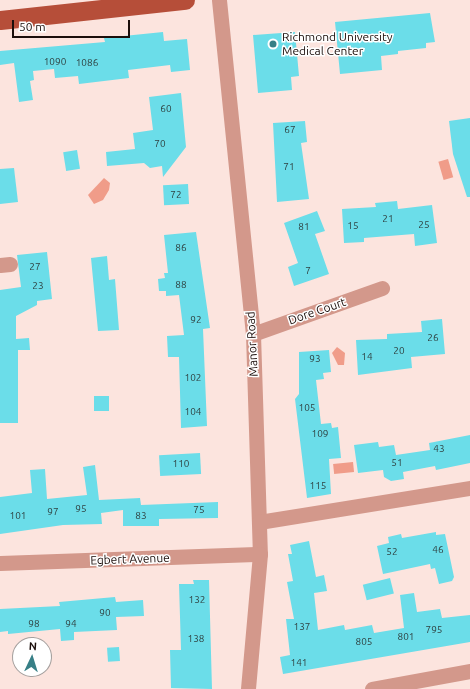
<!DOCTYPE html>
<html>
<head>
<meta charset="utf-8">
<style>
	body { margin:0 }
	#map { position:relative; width:470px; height:689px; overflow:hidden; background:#fce4de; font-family:Ubuntu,sans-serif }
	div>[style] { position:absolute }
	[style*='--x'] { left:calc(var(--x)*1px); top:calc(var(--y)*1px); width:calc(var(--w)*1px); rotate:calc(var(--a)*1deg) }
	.water>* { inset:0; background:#f09c89; transform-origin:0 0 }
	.building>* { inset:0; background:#6bdde9; transform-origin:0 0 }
	.minor>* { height:15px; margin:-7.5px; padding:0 7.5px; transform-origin:7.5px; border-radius:7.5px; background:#d3988b }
	.major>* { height:19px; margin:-9.5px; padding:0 9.5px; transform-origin:9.5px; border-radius:9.5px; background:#b64e39 }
	.dots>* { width:11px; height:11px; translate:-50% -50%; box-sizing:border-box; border:2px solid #fff; border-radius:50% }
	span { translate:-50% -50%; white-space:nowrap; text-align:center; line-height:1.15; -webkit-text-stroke:3px #fff; paint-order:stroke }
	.number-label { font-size:10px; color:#2f4242 }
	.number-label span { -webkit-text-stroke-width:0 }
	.poi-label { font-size:12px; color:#1b0e0b }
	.left { translate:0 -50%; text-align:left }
	.street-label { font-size:12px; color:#1b0e0b }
	.north { position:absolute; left:12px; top:637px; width:40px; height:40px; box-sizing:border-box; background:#fff; border:1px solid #a49f9d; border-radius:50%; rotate:4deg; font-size:11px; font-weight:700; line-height:16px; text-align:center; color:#1b0e0b }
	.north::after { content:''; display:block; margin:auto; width:14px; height:18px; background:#377f86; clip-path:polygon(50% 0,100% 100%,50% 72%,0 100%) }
	.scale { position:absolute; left:12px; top:20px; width:118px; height:18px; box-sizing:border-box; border:2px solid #1b0e0b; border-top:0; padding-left:5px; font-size:12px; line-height:14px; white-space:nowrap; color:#1b0e0b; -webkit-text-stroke:3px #fff; paint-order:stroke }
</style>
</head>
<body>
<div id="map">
	<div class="water">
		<div style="left:448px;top:159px;width:19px;height:10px;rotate:74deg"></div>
		<div style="clip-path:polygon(104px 178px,110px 183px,109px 190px,103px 200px,94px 204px,88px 195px)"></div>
		<div style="clip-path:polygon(337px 347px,345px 353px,344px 365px,338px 365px,332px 353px)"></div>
		<div style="left:353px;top:462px;width:10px;height:20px;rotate:84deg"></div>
	</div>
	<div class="building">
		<div style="clip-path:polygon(430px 13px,435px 42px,426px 43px,426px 48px,398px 51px,398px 54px,381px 56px,382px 70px,340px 74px,335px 22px)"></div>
		<div style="clip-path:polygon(163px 32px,164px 41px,187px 39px,190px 70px,171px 72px,170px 65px,128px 70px,129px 78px,79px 84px,78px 76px,55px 78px,54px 69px,33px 71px,34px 80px,30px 81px,33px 100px,19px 102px,14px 63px,0 65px,0 51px,105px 42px,104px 38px)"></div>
		<div style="clip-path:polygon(295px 32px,299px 76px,291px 77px,292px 90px,258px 93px,253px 35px)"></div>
		<div style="clip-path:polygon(181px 93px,186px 147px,163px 177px,162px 166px,150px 168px,144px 163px,107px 166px,106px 152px,135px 149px,133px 133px,153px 130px,149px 97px)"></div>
		<div style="clip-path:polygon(470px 118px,470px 197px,467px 197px,453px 154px,449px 121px)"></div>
		<div style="clip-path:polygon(305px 121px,307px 142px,301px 143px,309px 199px,277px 202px,273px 123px)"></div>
		<div style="left:77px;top:150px;width:19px;height:14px;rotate:81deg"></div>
		<div style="clip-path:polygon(14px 168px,18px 202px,0 204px,0 169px)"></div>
		<div style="left:188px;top:184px;width:20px;height:25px;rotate:87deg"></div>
		<div style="clip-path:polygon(397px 201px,398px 209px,432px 205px,437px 243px,415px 246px,414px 234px,364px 238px,364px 242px,344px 243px,342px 209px,376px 207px,375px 203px)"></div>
		<div style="clip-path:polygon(317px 211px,325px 231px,315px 234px,329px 274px,294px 286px,288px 267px,298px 263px,284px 223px)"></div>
		<div style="clip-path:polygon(196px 232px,210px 328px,203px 329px,207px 426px,181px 428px,179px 357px,168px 357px,167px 336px,184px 335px,179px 295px,166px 296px,166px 291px,159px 291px,158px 279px,165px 278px,164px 273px,168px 273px,164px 235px)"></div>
		<div style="clip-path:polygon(47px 252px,52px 299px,37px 301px,37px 305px,16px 316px,16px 339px,29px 338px,30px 350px,18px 350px,18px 423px,0 423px,0 290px,21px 287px,17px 255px)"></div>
		<div style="clip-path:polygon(107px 256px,109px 280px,115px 279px,119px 330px,98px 331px,91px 258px)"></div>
		<div style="clip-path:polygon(442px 319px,445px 354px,411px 357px,412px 368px,358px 375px,356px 340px,387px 339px,387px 334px,422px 332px,421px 321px)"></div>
		<div style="clip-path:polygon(329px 350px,331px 372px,323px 373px,324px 379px,316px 380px,321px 424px,331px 423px,332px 428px,338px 427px,341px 458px,329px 459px,331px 494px,307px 498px,295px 399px,299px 394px,299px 352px)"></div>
		<div style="left:94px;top:396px;width:15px;height:15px"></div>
		<div style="clip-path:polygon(470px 435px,470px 463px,436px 470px,435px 466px,403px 472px,404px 479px,391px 481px,384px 477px,383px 470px,358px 473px,354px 445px,378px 442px,379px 447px,394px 445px,396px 455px,430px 450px,429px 443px)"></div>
		<div style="left:200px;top:453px;width:21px;height:41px;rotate:87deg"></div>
		<div style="clip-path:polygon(95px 465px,99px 500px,140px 498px,141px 505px,218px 502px,218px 518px,159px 519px,159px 526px,123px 526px,123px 510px,101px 513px,102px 524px,63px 525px,0 534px,0 497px,32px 493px,30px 470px,45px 469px,47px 499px,87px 495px,83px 467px)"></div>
		<div style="clip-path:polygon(436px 532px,436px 535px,445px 534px,454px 577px,452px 581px,439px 584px,435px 568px,431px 569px,430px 564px,383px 574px,377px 546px,389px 543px,388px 537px,401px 534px,402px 538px)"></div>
		<div style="clip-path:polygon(309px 541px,316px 577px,324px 575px,327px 591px,314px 593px,318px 630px,344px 625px,345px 630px,372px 625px,374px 633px,404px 628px,400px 595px,414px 593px,417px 612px,440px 609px,442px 618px,470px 615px,470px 642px,283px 674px,280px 657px,290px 655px,286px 619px,294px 619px,287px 582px,293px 581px,288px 554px,292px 554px,290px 545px)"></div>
		<div style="left:390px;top:578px;width:16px;height:28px;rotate:76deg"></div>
		<div style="clip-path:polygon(193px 580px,209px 580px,212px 689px,171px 688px,170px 650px,181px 650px,179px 584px,194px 584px)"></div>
		<div style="clip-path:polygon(115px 597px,116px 602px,143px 600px,144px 616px,116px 617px,117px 630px,74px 632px,74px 640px,61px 641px,60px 629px,8px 634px,8px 631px,0 632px,0 609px,60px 606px,59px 602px)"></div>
		<div style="left:119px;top:647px;width:14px;height:12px;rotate:86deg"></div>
	</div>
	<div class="minor">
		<div style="--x:219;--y:0;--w:336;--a:84.2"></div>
		<div style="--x:253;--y:334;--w:220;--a:88.2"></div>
		<div style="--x:260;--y:554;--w:136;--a:95.1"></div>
		<div style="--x:0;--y:265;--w:10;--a:-6"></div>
		<div style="--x:253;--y:334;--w:137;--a:-19.6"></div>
		<div style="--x:259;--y:522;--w:214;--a:-9.2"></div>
		<div style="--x:0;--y:563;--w:260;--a:-2"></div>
		<div style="--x:372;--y:689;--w:100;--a:-10.4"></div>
	</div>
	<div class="major">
		<div style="--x:0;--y:20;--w:186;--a:-6.2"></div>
	</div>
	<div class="dots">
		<div style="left:273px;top:44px;background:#377f86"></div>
	</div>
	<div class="number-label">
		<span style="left:55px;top:62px">1090</span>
		<span style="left:87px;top:63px">1086</span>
		<span style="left:166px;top:109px">60</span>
		<span style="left:290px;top:130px">67</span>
		<span style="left:160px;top:144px">70</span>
		<span style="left:289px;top:167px">71</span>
		<span style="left:176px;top:195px">72</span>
		<span style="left:388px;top:219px">21</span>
		<span style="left:424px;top:225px">25</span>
		<span style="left:353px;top:226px">15</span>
		<span style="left:304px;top:227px">81</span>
		<span style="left:181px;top:248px">86</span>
		<span style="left:35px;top:267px">27</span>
		<span style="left:308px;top:271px">7</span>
		<span style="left:181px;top:285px">88</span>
		<span style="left:38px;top:286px">23</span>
		<span style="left:196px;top:320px">92</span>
		<span style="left:433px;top:338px">26</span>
		<span style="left:399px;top:351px">20</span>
		<span style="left:367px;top:357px">14</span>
		<span style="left:315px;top:359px">93</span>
		<span style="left:193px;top:378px">102</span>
		<span style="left:307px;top:408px">105</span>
		<span style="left:193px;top:412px">104</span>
		<span style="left:320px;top:434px">109</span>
		<span style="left:439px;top:449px">43</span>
		<span style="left:397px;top:463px">51</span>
		<span style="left:181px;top:464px">110</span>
		<span style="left:318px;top:486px">115</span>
		<span style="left:81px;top:509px">95</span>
		<span style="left:199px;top:510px">75</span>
		<span style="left:53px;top:512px">97</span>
		<span style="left:18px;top:516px">101</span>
		<span style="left:141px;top:516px">83</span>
		<span style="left:438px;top:550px">46</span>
		<span style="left:392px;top:552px">52</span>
		<span style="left:197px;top:600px">132</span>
		<span style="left:105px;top:613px">90</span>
		<span style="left:34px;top:624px">98</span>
		<span style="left:71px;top:624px">94</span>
		<span style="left:302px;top:627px">137</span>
		<span style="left:434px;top:630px">795</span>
		<span style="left:406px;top:637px">801</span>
		<span style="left:196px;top:639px">138</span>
		<span style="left:364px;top:642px">805</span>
		<span style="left:299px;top:663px">141</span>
	</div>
	<div class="poi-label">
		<span class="left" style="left:282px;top:44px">Richmond University<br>Medical Center</span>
	</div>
	<div class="street-label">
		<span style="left:317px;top:311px;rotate:-19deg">Dore Court</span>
		<span style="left:252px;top:344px;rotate:-93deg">Manor Road</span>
		<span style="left:130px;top:559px;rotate:-2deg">Egbert Avenue</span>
	</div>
	<div class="north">N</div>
	<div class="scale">50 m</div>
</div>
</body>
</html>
